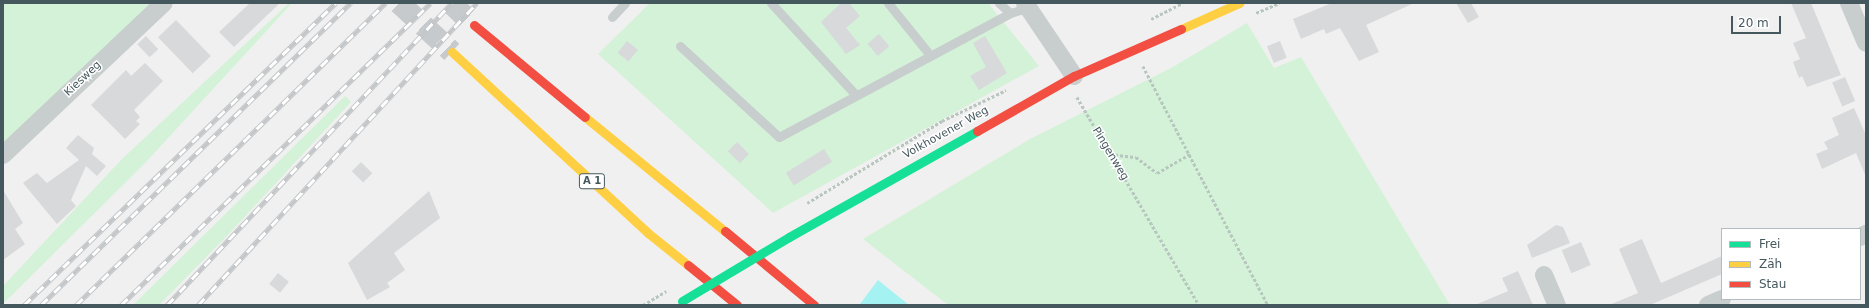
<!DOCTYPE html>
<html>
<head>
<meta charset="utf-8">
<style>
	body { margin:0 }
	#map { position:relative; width:1869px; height:308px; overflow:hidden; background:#f1f0f0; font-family:"DejaVu Sans",sans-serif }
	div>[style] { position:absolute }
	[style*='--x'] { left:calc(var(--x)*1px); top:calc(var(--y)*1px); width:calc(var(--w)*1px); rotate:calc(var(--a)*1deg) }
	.green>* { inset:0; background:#d3f2d7 }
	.water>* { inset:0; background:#a4f2f1 }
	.building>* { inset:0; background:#d7d9da; transform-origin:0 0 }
	.highway-tunnel>* { height:22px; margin-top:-11px; transform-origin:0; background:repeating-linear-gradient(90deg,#c6cacc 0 22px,transparent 0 33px) }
	.path>* { height:2.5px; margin-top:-1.25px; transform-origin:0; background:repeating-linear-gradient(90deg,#b7c6be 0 3px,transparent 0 5px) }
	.lane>* { height:9px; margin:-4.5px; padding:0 4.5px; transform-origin:4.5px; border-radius:4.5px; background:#c8cdce }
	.street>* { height:18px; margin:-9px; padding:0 9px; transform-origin:9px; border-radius:9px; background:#c8cdce }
	.fast>* { height:9px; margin:-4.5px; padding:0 4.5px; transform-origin:4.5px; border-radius:4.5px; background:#16e098 }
	.slow>* { height:9px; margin:-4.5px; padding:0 4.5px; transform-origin:4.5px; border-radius:4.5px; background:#ffcf43 }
	.jam>* { height:9px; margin:-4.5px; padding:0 4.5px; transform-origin:4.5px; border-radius:4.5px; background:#f24e42 }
	.rail>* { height:4.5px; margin-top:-2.25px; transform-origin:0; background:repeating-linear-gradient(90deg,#fff 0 9px,#c4c7c9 0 18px); box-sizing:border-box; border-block:1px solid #c4c7c9 }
	.fast-bridge>* { height:9px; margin:-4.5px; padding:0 4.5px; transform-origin:4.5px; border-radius:4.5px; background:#16e098 }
	span { translate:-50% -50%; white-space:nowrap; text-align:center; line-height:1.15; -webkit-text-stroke:3px #fff; paint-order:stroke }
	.shield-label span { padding:1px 3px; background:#fff; border:1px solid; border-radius:3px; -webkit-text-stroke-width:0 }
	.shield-label { font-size:10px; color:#45585e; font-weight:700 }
	.street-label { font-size:11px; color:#45585e }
	.frame { position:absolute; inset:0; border:4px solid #45585e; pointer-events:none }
	.legend { position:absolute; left:1721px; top:228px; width:140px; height:72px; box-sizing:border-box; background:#fff; border:1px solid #b5bcbf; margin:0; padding:5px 7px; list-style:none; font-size:12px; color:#45585e }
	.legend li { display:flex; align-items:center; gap:8px; height:20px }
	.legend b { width:20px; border:1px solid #b5bcbf }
	.scale { position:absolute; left:1731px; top:16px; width:50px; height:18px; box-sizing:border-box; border:2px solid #45585e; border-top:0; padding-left:5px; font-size:12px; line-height:14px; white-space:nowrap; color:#45585e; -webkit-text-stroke:3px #fff; paint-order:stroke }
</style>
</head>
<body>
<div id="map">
	<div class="green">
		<div style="clip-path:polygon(3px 3px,159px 3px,3px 151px)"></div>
		<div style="clip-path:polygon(289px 3px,292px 3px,146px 162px,3px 304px,3px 286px,121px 160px)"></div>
		<div style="clip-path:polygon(650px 3px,988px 3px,1039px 66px,773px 213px,598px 54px)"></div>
		<div style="clip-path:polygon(1247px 23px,1274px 68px,1301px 57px,1450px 305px,948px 305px,863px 239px,1030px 139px,1171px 68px)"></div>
		<div style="clip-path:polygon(345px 96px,351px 102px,225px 238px,159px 305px,133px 305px)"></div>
	</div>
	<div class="water">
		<div style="clip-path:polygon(878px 280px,909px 305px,860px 304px)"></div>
	</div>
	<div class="building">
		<div style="clip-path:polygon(250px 3px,280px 3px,234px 47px,219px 32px)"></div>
		<div style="clip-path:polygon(841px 3px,849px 3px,860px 16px,846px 28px,860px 45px,846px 54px,821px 22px)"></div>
		<div style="clip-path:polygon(1332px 3px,1414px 3px,1366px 25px,1379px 52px,1359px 61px,1340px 28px,1326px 34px,1324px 29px,1301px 39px,1293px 19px)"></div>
		<div style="clip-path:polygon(1456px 3px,1471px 3px,1479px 17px,1468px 23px)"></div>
		<div style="clip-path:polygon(1791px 3px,1811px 3px,1841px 75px,1807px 87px,1802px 76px,1799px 78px,1793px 62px,1800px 59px,1793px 43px,1806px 38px)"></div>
		<div style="left:176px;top:20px;width:50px;height:25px;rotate:46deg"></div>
		<div style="left:879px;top:34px;width:16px;height:15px;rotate:50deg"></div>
		<div style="left:146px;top:36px;width:18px;height:12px;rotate:47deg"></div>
		<div style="clip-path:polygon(985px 36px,1007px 73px,979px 90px,970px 76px,986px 67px,973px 43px)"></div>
		<div style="left:627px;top:41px;width:14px;height:15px;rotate:39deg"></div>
		<div style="left:1280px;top:41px;width:18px;height:14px;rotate:68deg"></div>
		<div style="clip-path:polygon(145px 63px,163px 81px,134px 110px,140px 117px,136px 121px,140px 124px,125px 139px,91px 105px,126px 70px,131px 76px)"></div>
		<div style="left:1845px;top:77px;width:26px;height:14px;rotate:67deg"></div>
		<div style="clip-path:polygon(1854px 108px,1866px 135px,1866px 177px,1856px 153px,1822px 169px,1816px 154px,1828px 149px,1824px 142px,1839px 135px,1832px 118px)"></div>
		<div style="clip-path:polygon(78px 135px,94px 148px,92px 154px,106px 166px,97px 176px,86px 166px,71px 200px,76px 206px,57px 224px,23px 183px,37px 173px,47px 183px,79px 160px,66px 148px)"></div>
		<div style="left:737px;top:142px;width:17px;height:13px;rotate:45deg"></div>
		<div style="left:824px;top:149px;width:15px;height:45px;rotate:58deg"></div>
		<div style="left:361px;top:162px;width:16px;height:13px;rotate:45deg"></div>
		<div style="clip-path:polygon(3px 190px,23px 223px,15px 229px,25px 244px,3px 260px)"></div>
		<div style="clip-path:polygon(429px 191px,440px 218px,394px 253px,405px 270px,387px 283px,390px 287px,367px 300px,348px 263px)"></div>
		<div style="clip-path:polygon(1556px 225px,1563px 227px,1570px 243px,1532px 258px,1527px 245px)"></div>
		<div style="clip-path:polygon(1642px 239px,1661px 283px,1722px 256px,1722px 274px,1650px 305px,1609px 305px,1638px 293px,1619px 249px)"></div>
		<div style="left:1581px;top:242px;width:25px;height:21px;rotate:67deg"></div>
		<div style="clip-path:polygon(1518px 271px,1533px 305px,1475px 305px,1508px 291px,1502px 278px)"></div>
		<div style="left:278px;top:273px;width:14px;height:14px;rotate:39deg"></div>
	</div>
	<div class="highway-tunnel">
		<div style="--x:399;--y:3;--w:72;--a:42.8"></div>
		<div style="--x:451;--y:3;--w:32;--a:44"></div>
	</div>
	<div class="path">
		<div style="--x:1256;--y:13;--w:25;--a:-23"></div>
		<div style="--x:1151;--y:19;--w:35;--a:-27"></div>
		<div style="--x:1143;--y:66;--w:270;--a:62.4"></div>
		<div style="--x:1077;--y:97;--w:241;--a:59.6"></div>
		<div style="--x:1110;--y:154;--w:26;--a:7"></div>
		<div style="--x:1136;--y:157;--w:26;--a:37"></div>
		<div style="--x:1157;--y:173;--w:38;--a:-30"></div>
		<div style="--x:807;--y:203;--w:158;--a:-31.3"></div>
		<div style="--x:942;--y:121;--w:71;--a:-25.8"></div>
		<div style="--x:643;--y:305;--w:27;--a:-31"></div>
	</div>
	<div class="lane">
		<div style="--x:771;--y:3;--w:125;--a:47.3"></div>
		<div style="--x:888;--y:3;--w:67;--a:51.1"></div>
		<div style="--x:999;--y:3;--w:15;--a:42"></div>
		<div style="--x:1010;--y:13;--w:19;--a:-16"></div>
		<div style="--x:612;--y:17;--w:19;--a:-47"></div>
		<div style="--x:680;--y:46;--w:134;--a:42.6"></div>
		<div style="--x:779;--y:137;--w:262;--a:-28.2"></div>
	</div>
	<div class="street">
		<div style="--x:1025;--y:3;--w:88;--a:56.1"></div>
		<div style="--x:1849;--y:3;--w:43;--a:67"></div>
		<div style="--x:3;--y:155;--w:221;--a:-43.4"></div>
		<div style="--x:1860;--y:237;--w:7;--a:-27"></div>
		<div style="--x:1544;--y:275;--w:33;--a:67"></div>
		<div style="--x:1708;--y:305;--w:15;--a:-23"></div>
	</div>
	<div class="fast">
		<div style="--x:789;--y:237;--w:216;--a:-29.4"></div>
	</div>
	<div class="slow">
		<div style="--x:1181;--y:29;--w:64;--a:-24.1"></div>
		<div style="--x:452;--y:52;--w:267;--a:42.7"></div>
		<div style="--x:648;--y:233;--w:51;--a:38.7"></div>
		<div style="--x:585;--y:117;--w:181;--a:39.2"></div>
	</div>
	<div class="jam">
		<div style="--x:474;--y:25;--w:144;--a:39.7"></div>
		<div style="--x:977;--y:131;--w:112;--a:-29.6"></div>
		<div style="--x:1074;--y:76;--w:117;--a:-23.7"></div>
		<div style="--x:725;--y:231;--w:116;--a:39.7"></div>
		<div style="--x:688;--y:265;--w:63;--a:39.2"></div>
	</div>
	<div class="rail">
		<div style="--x:24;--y:305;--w:434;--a:-44.1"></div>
		<div style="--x:41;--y:305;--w:433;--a:-44.3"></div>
		<div style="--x:76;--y:305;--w:433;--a:-44.3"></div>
		<div style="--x:121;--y:305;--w:432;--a:-44.3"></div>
		<div style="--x:167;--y:305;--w:415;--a:-46.7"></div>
		<div style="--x:198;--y:305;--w:411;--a:-47.3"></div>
	</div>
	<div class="fast-bridge">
		<div style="--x:682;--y:301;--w:125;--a:-30.9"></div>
	</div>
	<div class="shield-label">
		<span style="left:592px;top:181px">A 1</span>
	</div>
	<div class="street-label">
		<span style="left:83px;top:79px;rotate:-43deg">Kiesweg</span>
		<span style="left:946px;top:133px;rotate:-29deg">Volkhovener Weg</span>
		<span style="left:1110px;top:154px;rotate:59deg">Pingenweg</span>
	</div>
	<div class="frame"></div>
	<ul class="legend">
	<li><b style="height:5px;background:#16e098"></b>Frei</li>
	<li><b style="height:5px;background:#ffcf43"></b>Zäh</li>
	<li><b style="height:5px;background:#f24e42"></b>Stau</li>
	</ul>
	<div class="scale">20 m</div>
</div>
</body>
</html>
